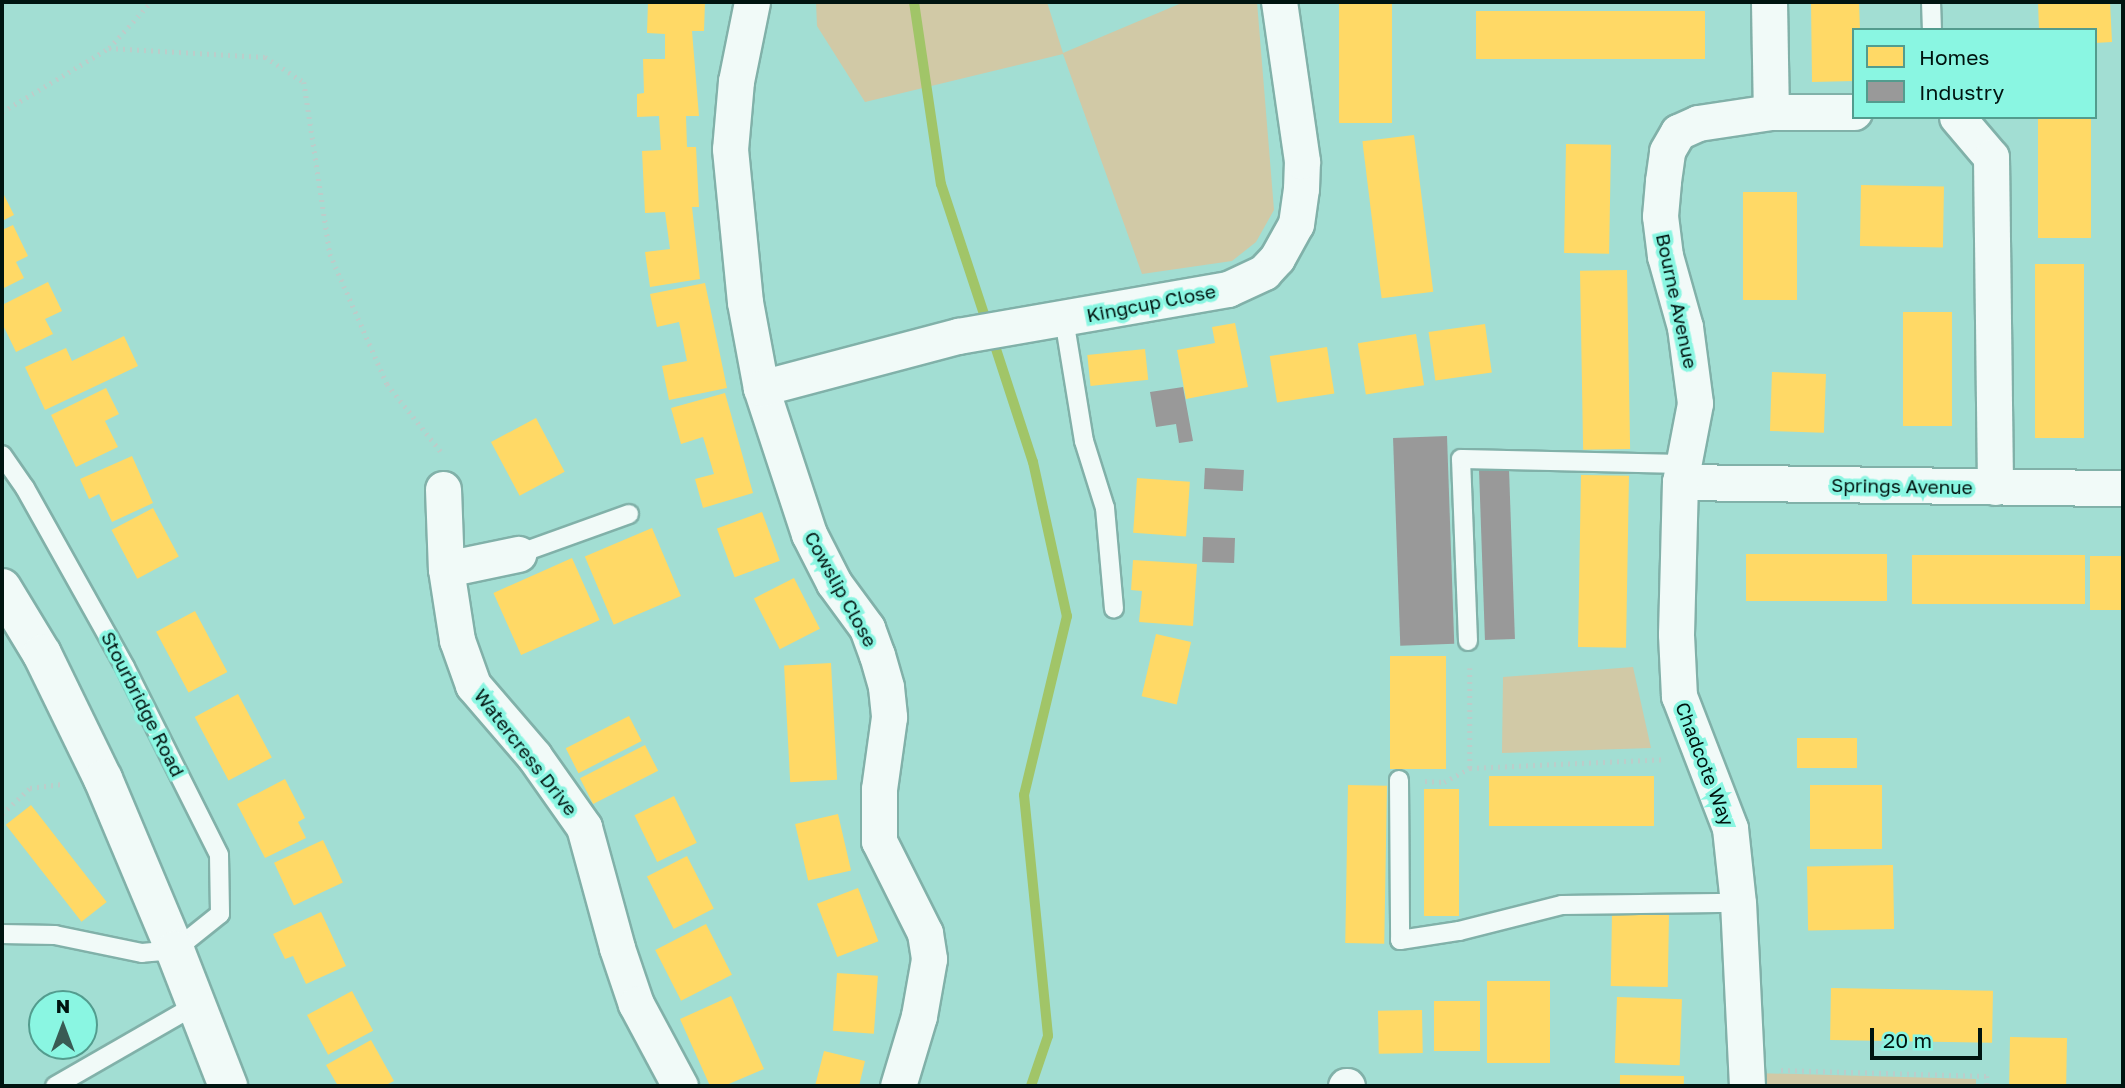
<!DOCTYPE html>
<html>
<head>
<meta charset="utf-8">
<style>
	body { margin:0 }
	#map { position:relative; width:2125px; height:1088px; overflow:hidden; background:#a2ded3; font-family:"Golos Text",sans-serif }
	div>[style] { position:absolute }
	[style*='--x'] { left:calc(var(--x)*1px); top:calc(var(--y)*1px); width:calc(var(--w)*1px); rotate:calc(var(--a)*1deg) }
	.green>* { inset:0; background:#d1c9a6 }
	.homes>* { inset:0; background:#ffd966; transform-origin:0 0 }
	.industry>* { inset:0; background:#999; transform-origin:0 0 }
	.stream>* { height:10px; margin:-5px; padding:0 5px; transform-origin:5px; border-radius:5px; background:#a1c568 }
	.path>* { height:4.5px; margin-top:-2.25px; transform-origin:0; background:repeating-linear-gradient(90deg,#bccdca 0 2px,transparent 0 7px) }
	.roads { filter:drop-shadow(2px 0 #81b1a9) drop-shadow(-2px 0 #81b1a9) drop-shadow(0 2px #81b1a9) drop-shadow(0 -2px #81b1a9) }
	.service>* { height:18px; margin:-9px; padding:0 9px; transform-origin:9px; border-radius:9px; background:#f1faf8 }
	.minor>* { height:35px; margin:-17.5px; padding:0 17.5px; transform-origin:17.5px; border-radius:17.5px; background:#f1faf8 }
	.secondary>* { height:38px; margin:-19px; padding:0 19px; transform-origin:19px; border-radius:19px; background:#f1faf8 }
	span { translate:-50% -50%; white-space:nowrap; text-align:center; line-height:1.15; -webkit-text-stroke:7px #8af6e2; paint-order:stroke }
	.street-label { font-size:19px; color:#001410 }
	.frame { position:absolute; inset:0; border:4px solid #001410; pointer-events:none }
	.legend { position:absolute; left:1852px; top:28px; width:245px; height:91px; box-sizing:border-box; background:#8af6e2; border:2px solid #539c8e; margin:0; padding:9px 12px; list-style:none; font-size:21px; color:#001410 }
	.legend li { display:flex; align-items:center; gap:14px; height:35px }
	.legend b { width:35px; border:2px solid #539c8e }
	.north { position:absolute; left:28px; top:990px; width:70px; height:70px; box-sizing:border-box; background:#8af6e2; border:2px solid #539c8e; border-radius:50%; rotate:0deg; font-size:19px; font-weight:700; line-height:28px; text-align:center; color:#001410 }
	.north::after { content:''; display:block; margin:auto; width:24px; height:32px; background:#395b54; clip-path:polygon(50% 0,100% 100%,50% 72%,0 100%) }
	.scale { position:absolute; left:1870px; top:1028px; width:112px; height:32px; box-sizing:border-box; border:4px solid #001410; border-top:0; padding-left:9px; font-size:21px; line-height:24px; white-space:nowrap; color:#001410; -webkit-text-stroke:5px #8af6e2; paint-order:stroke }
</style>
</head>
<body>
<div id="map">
	<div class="green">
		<div style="clip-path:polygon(816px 2px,1047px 2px,1063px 53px,1184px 2px,1257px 2px,1274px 210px,1256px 242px,1232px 261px,1142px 274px,1063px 54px,865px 102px,817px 26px)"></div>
		<div style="clip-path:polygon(1633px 667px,1651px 748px,1502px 753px,1503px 677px)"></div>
		<div style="clip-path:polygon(1756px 1073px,1976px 1079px,1976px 1086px,1757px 1086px)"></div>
	</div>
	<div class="homes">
		<div style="clip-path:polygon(648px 2px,705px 2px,704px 31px,692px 31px,699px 116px,686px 116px,687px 147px,696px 147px,699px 207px,692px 207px,700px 279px,650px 287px,645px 252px,670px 249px,665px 212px,645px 213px,642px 151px,661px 150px,659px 116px,637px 117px,637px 94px,644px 93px,643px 59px,665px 59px,665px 34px,647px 33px)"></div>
		<div style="left:1339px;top:2px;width:53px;height:121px"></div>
		<div style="clip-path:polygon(1811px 2px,1859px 2px,1860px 30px,1854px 30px,1854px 81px,1812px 82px)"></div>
		<div style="clip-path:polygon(2038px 2px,2110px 2px,2112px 42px,2095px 43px,2095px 30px,2039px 30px)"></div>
		<div style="left:1476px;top:11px;width:229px;height:48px"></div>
		<div style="left:2038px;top:117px;width:53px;height:121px"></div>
		<div style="left:1414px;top:135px;width:158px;height:52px;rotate:83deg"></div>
		<div style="left:1566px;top:144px;width:45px;height:109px;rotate:1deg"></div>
		<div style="left:1861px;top:185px;width:83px;height:61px;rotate:1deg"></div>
		<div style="clip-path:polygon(2px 191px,14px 215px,2px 221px)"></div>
		<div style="left:1743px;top:192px;width:54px;height:108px"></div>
		<div style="clip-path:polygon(13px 225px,28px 256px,16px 262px,24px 278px,2px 289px,2px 230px)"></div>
		<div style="left:2035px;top:264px;width:49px;height:174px"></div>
		<div style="left:1627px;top:270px;width:179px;height:47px;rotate:89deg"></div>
		<div style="clip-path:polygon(48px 282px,62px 311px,45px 319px,53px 334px,16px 352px,2px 323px,2px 305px)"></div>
		<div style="clip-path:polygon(705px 283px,727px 388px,669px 400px,662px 366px,687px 361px,679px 322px,657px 327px,650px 294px)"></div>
		<div style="left:1903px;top:312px;width:49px;height:114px"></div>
		<div style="clip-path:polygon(1235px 323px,1248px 387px,1186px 399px,1177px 350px,1215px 343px,1212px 327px)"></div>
		<div style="left:1485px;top:324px;width:49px;height:57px;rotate:82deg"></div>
		<div style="left:1416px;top:334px;width:52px;height:59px;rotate:81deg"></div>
		<div style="clip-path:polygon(124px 336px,138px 366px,45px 410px,25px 367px,66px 348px,72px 361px)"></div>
		<div style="left:1327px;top:347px;width:47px;height:58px;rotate:81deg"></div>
		<div style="left:1145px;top:349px;width:31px;height:58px;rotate:84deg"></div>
		<div style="left:1772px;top:372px;width:54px;height:59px;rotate:2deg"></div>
		<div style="clip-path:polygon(106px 388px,119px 414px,105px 421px,118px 447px,76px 467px,51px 415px)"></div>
		<div style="clip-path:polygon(725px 393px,753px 493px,703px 508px,695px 479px,714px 474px,703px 437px,681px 444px,671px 408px)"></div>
		<div style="left:536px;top:418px;width:61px;height:51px;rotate:62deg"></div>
		<div style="clip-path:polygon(132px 456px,153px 503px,112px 522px,99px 494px,89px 499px,80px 479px)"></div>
		<div style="left:1581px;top:475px;width:48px;height:172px;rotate:1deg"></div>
		<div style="left:1137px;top:478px;width:53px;height:55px;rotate:4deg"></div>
		<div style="left:153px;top:508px;width:55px;height:47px;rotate:62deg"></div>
		<div style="left:762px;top:512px;width:52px;height:48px;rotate:70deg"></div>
		<div style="left:652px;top:528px;width:74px;height:73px;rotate:67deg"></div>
		<div style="left:1746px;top:554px;width:141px;height:47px"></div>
		<div style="left:1912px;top:555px;width:173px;height:49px"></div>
		<div style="left:2090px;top:556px;width:33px;height:54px"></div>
		<div style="left:572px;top:558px;width:68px;height:86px;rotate:66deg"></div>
		<div style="clip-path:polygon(1133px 560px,1197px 564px,1193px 626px,1139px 622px,1142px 591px,1131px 590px)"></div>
		<div style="left:794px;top:578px;width:57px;height:45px;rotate:63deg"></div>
		<div style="left:195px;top:611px;width:69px;height:44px;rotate:62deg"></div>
		<div style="left:1156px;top:634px;width:36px;height:64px;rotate:13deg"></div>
		<div style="left:1390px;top:656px;width:56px;height:113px"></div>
		<div style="left:831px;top:663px;width:117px;height:47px;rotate:87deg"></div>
		<div style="left:238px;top:694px;width:72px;height:49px;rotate:62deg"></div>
		<div style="left:629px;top:716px;width:28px;height:71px;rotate:63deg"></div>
		<div style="left:1797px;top:738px;width:60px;height:30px"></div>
		<div style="left:645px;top:745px;width:29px;height:73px;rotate:63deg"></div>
		<div style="left:1489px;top:776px;width:165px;height:50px"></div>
		<div style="clip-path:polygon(285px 779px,305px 818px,298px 822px,306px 838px,265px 858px,237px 804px)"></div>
		<div style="left:1348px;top:785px;width:39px;height:158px;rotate:1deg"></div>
		<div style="left:1810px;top:785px;width:72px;height:64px"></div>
		<div style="left:1424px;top:789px;width:35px;height:127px"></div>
		<div style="left:674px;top:796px;width:52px;height:44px;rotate:64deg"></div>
		<div style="left:31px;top:805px;width:123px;height:32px;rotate:52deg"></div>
		<div style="left:838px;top:814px;width:58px;height:44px;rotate:77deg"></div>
		<div style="left:323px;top:840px;width:47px;height:54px;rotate:65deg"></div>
		<div style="left:687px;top:856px;width:59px;height:45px;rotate:63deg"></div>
		<div style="left:1893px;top:865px;width:64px;height:86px;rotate:89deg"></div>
		<div style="left:858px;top:888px;width:57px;height:44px;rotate:69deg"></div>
		<div style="clip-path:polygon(321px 912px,346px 966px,306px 984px,293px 956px,285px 959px,273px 934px)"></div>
		<div style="left:1612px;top:914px;width:57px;height:72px;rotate:1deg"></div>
		<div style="left:706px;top:924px;width:57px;height:57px;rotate:63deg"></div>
		<div style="left:837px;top:973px;width:41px;height:58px;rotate:4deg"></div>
		<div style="left:1487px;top:981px;width:63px;height:82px"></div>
		<div style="left:1831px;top:988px;width:162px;height:52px;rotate:1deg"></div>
		<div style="left:352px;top:991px;width:45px;height:51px;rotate:62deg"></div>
		<div style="clip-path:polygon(731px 996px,764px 1069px,724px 1086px,710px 1086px,680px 1019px)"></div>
		<div style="left:1617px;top:997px;width:65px;height:66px;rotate:2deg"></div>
		<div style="left:1480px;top:1001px;width:50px;height:46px;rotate:90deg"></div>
		<div style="left:1422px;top:1010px;width:43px;height:44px;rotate:89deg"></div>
		<div style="left:2010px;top:1037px;width:57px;height:49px;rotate:1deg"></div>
		<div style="clip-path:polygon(371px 1040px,394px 1081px,384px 1086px,338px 1086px,326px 1065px)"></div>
		<div style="clip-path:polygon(824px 1051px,865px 1061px,859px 1086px,815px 1086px)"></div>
		<div style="left:1620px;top:1075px;width:64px;height:11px;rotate:1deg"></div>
	</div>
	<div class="industry">
		<div style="clip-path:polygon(1183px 387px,1193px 441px,1179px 443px,1176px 424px,1156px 427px,1150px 392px)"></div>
		<div style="left:1447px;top:436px;width:208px;height:54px;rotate:88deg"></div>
		<div style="left:1205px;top:468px;width:39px;height:21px;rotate:3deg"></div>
		<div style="left:1509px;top:469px;width:170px;height:30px;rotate:88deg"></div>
		<div style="left:1203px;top:537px;width:32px;height:25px;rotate:2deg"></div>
	</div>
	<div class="stream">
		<div style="--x:914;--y:2;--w:184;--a:81.6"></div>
		<div style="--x:941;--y:184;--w:137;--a:71.7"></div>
		<div style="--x:996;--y:349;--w:119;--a:71.9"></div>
		<div style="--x:1033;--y:462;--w:158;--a:77.6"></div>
		<div style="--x:1067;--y:616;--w:184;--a:103.5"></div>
		<div style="--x:1024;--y:795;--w:242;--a:84.3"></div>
		<div style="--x:1048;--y:1036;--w:53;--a:108.8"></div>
	</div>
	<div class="path">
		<div style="--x:109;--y:48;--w:156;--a:3.3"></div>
		<div style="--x:265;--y:57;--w:46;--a:32.7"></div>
		<div style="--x:304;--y:82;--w:174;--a:81.4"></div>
		<div style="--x:330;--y:254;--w:142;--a:66.3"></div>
		<div style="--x:387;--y:384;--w:88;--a:51.4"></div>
		<div style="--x:2;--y:112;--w:125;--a:-30.9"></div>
		<div style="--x:109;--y:48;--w:62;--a:-47.6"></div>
		<div style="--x:1470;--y:668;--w:100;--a:90"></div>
		<div style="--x:1470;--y:768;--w:195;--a:-2.6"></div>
		<div style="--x:1425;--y:781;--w:19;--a:3"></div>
		<div style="--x:1444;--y:782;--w:30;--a:-28"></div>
		<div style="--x:2;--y:814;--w:38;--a:-43"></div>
		<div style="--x:30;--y:788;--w:34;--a:-7"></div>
		<div style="--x:1781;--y:1070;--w:206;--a:1.7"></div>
		<div style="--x:1987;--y:1076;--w:10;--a:90"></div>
	</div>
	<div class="roads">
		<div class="service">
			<div style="--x:1931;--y:2;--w:28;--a:88"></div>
			<div style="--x:1064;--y:319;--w:124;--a:80.7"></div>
			<div style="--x:1084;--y:441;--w:70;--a:72.6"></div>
			<div style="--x:1105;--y:508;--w:101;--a:84.9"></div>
			<div style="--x:2;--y:455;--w:40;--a:55.1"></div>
			<div style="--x:25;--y:488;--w:205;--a:60.8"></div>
			<div style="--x:125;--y:667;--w:210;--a:63.4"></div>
			<div style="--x:219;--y:855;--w:59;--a:89"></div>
			<div style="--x:220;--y:914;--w:58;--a:141.3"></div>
			<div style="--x:175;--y:950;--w:33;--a:175"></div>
			<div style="--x:142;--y:953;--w:89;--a:-168.3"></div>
			<div style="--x:55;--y:935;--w:53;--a:-178.9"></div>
			<div style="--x:518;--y:554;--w:118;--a:-19.8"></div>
			<div style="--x:1468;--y:641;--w:182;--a:-92.2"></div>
			<div style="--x:1461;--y:459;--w:223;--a:1.3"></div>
			<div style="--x:1399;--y:780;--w:160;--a:89.6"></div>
			<div style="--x:1400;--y:940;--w:60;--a:-8.7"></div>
			<div style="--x:1459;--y:931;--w:106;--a:-14.2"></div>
			<div style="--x:1562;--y:905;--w:176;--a:-0.7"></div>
			<div style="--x:55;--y:1086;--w:163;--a:-29.9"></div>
		</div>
		<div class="minor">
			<div style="--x:752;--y:2;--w:81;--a:101.4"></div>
			<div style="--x:736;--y:81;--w:68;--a:95"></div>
			<div style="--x:730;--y:149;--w:154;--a:84.4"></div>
			<div style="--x:745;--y:302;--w:87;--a:79.5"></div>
			<div style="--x:761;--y:388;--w:154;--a:71.8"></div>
			<div style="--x:809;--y:534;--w:55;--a:63"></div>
			<div style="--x:834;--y:583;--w:56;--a:53.7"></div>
			<div style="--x:867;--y:628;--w:29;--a:70"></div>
			<div style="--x:877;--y:655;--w:33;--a:74"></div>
			<div style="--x:886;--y:687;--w:30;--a:84"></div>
			<div style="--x:889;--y:717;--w:73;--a:97.9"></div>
			<div style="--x:879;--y:789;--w:52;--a:90"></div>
			<div style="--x:879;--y:841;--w:103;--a:63.4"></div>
			<div style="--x:925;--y:933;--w:26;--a:81"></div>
			<div style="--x:929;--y:959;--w:58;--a:100"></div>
			<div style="--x:919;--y:1016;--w:73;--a:106.7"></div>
			<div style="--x:1769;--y:2;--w:110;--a:89"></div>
			<div style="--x:1957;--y:117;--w:52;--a:49.6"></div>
			<div style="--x:1991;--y:157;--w:330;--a:89.3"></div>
			<div style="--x:761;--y:388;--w:204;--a:-14.8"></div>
			<div style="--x:958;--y:336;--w:274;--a:-9.9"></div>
			<div style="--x:1228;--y:289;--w:40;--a:-25"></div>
			<div style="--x:1264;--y:272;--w:19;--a:-47"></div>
			<div style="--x:1277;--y:258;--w:39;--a:-61"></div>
			<div style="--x:1296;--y:224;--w:35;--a:-82"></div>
			<div style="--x:1301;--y:189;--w:28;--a:-88"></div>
			<div style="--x:1302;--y:161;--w:161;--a:-98.2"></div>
			<div style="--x:1680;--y:482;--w:443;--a:0.8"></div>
			<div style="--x:443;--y:489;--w:80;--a:87.9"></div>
			<div style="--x:446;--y:569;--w:72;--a:81.2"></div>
			<div style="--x:457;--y:640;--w:48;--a:70.4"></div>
			<div style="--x:473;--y:685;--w:94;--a:49.3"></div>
			<div style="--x:534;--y:756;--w:87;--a:54.8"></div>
			<div style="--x:584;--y:827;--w:125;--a:74.7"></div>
			<div style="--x:617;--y:948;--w:59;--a:71.3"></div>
			<div style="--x:636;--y:1004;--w:93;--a:61.8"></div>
			<div style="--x:446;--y:569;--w:74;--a:-11.8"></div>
			<div style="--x:1346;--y:1086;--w:1;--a:0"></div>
			<div style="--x:1747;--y:1086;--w:183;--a:-92.8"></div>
			<div style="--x:1738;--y:903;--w:75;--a:-96.1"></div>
			<div style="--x:1730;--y:828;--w:142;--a:-111.1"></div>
			<div style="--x:1679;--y:696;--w:62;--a:-92.8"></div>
			<div style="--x:1676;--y:634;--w:152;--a:-88.5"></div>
			<div style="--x:1680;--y:482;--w:80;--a:-79.2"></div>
			<div style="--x:1695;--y:403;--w:77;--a:-97.5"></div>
			<div style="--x:1685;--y:327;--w:74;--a:-105.7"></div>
			<div style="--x:1665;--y:256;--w:40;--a:-97.1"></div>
			<div style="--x:1660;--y:216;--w:35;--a:-85"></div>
			<div style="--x:1663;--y:181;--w:30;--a:-82"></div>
			<div style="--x:1667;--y:151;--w:22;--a:-60"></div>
			<div style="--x:1678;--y:132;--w:22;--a:-24"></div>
			<div style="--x:1698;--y:123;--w:74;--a:-8.6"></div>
			<div style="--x:1771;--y:112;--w:83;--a:0"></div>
		</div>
		<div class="secondary">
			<div style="--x:2;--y:588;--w:77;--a:58.8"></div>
			<div style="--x:42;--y:654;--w:139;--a:64"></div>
			<div style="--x:103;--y:779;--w:186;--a:67.2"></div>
			<div style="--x:175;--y:950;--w:146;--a:68.7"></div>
		</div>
	</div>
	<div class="street-label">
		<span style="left:1677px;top:301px;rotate:78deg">Bourne Avenue</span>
		<span style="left:1151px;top:303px;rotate:-11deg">Kingcup Close</span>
		<span style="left:1902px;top:486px;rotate:1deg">Springs Avenue</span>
		<span style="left:841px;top:589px;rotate:61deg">Cowslip Close</span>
		<span style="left:143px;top:704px;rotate:63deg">Stourbridge Road</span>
		<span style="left:526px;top:752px;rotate:52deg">Watercress Drive</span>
		<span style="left:1705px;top:764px;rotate:69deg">Chadcote Way</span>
	</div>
	<div class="frame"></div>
	<ul class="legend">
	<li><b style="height:19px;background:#ffd966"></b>Homes</li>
	<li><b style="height:19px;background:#999"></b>Industry</li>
	</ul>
	<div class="north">N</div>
	<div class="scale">20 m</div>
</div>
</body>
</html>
